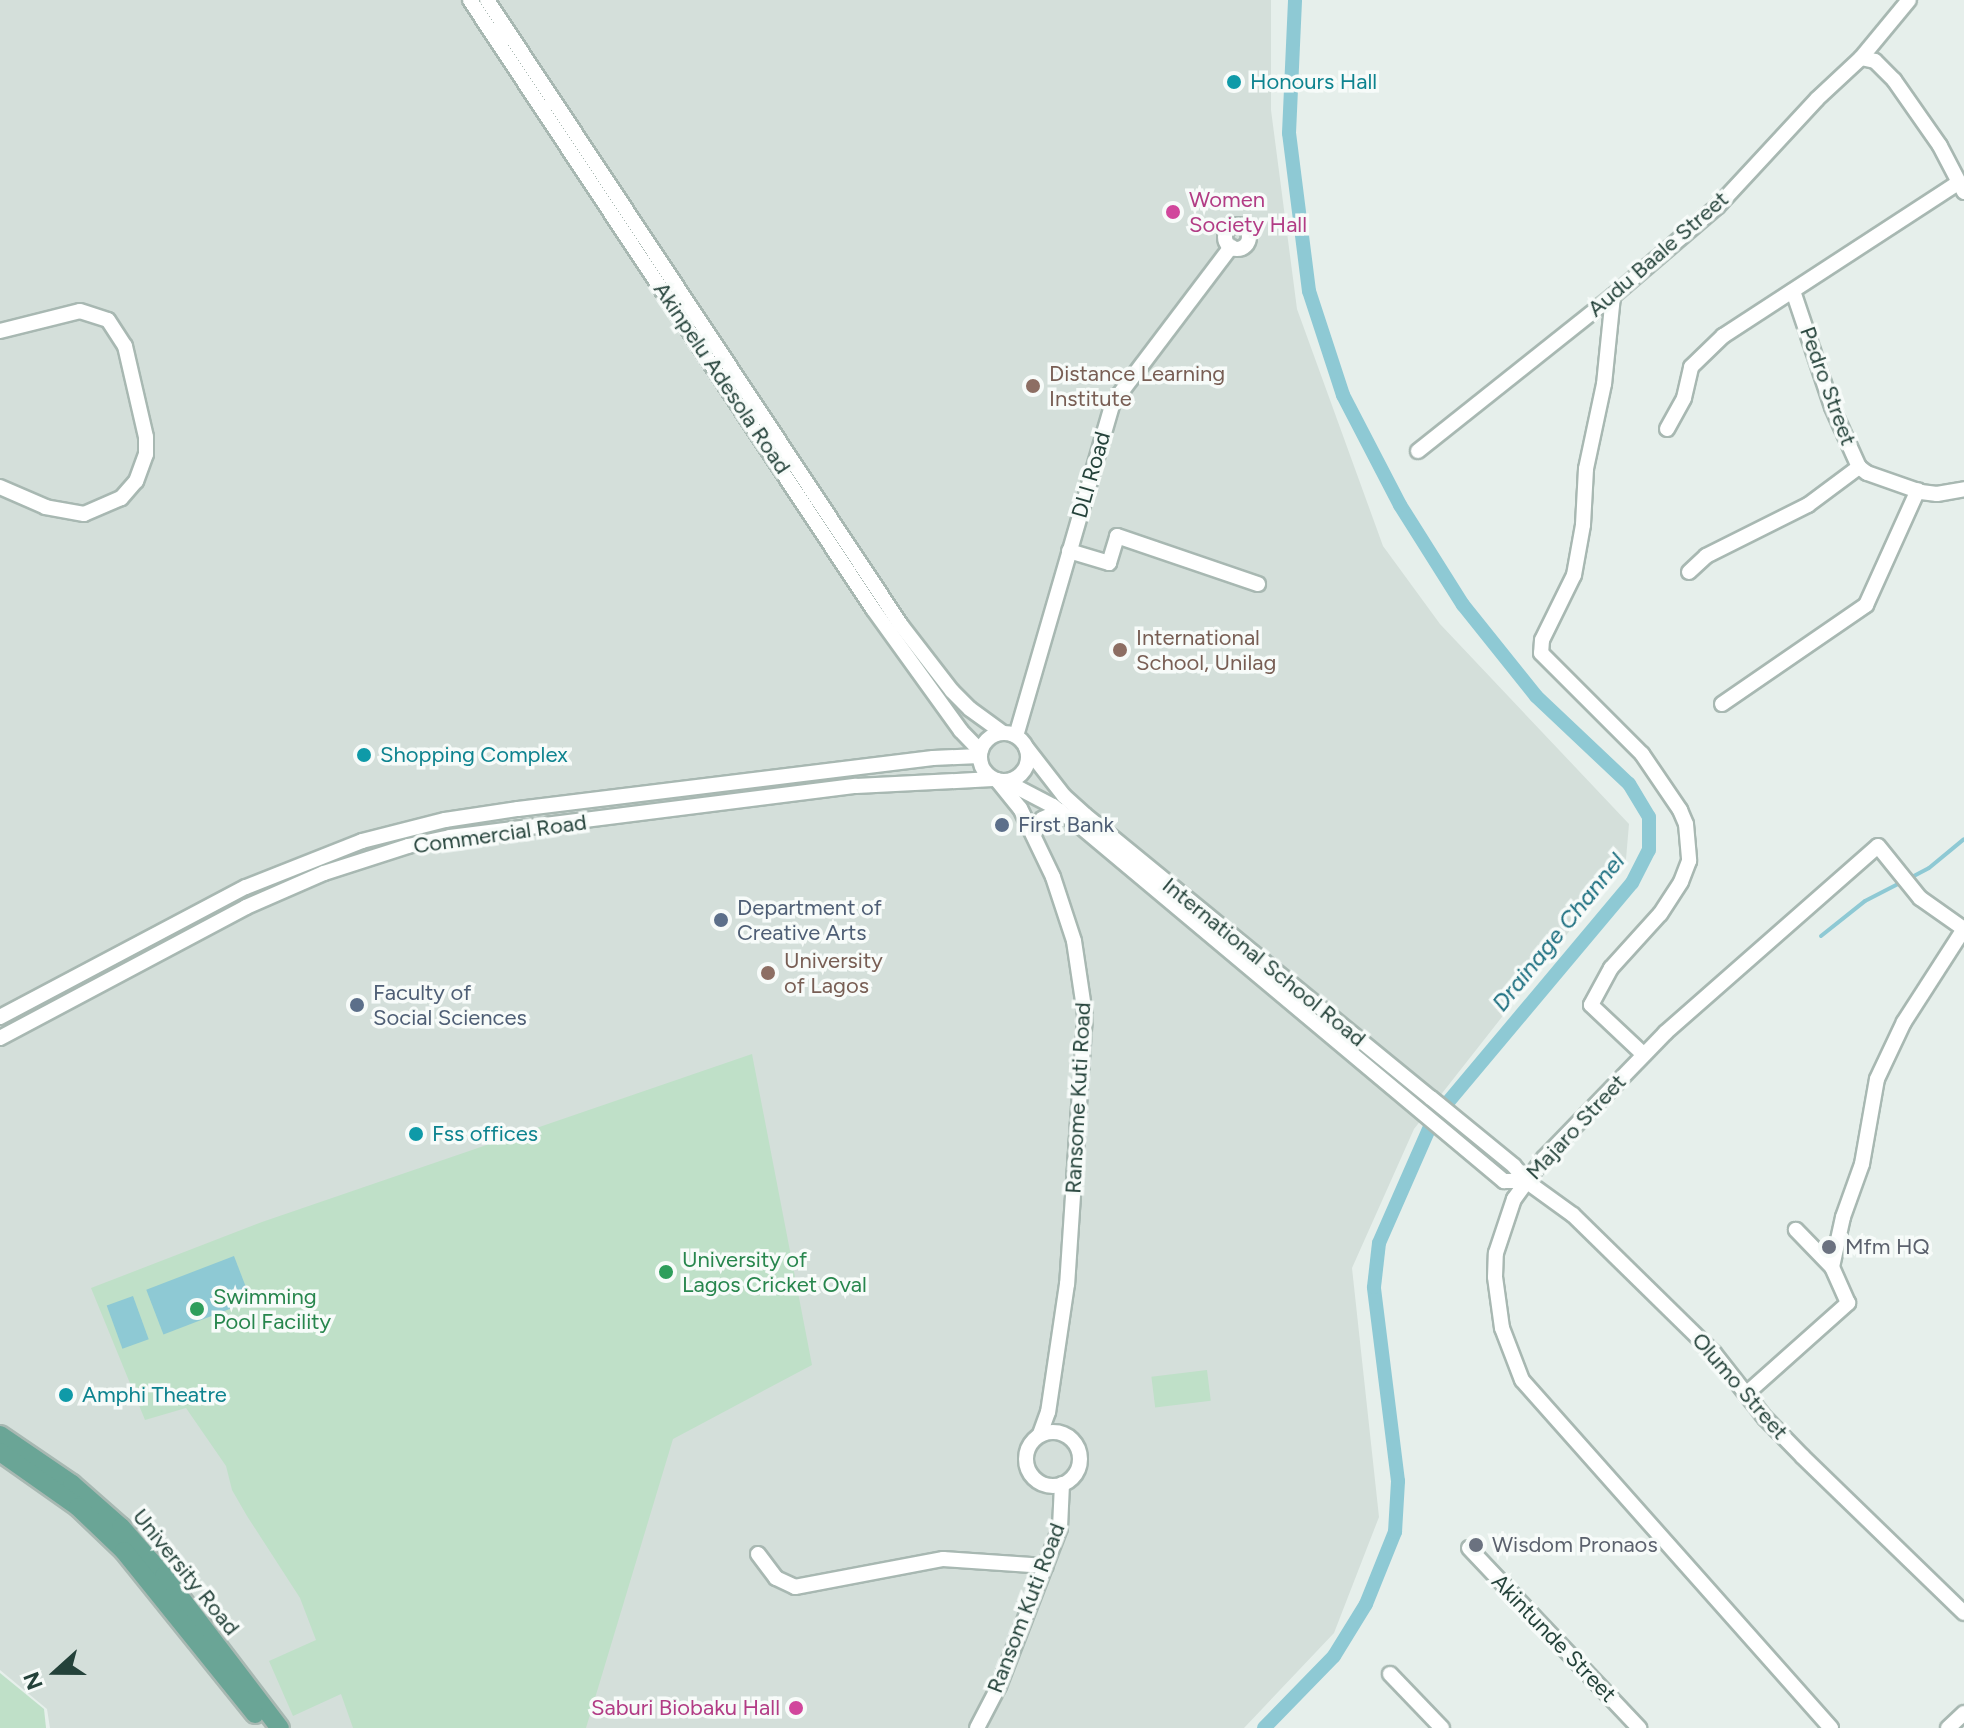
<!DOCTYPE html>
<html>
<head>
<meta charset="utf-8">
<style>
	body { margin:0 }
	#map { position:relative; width:1964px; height:1728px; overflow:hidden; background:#e6efeb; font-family:Figtree,sans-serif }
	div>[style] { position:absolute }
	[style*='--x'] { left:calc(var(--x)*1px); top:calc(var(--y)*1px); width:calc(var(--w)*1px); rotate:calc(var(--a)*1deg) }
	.built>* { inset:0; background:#d4dfda }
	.green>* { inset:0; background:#bfe0c8; transform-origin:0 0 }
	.water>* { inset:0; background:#8ec9d4; transform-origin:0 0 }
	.stream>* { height:4px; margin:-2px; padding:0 2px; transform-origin:2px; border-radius:2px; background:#8ec9d4 }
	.canal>* { height:14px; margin:-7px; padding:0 7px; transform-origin:7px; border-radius:7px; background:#8ec9d4 }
	.roads { filter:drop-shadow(2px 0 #a8b8b2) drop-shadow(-2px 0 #a8b8b2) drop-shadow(0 2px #a8b8b2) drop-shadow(0 -2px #a8b8b2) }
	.minor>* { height:14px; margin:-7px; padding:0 7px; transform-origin:7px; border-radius:7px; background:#fff }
	.minor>.ring { margin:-7px; padding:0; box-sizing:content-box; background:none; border:14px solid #fff; border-radius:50% }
	.major>* { height:18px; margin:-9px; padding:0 9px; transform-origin:9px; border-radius:9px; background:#6aa596 }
	.dots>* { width:22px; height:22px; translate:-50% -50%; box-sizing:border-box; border:4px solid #f7fbf9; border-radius:50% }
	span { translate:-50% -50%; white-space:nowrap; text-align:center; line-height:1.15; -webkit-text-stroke:7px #f7fbf9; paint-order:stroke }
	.culture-label { font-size:22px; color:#0d838f }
	.left { translate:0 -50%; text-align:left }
	.hotel-label { font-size:22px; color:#b23c85 }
	.right { translate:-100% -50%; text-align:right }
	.street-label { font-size:22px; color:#24423a }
	.education-label { font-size:22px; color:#785e54 }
	.service-label { font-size:22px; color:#4e5e75 }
	.worship-label { font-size:22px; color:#5b616d }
	.leisure-label { font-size:22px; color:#27864d }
	.water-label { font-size:24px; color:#1c6f80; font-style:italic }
	.north { position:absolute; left:16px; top:1632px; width:80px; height:80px; -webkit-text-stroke:6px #f7fbf9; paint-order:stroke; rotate:249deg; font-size:22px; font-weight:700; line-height:32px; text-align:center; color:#24423a }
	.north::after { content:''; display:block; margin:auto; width:28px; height:36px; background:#24423a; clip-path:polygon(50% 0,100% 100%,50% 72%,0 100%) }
</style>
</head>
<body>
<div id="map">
	<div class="built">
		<div style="clip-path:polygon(0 0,1271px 0,1271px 110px,1297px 309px,1383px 546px,1440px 624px,1629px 824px,1626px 859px,1414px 1129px,1352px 1268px,1379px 1517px,1334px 1633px,1244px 1728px,50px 1728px,47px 1709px,0 1670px)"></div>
	</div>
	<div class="green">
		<div style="clip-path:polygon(752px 1054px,812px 1365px,673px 1439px,586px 1728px,353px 1728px,341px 1694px,293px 1716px,269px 1661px,316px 1640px,300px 1598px,247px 1516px,232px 1490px,226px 1466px,186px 1408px,145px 1420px,91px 1288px,262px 1222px)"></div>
		<div style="left:1207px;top:1370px;width:31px;height:56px;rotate:83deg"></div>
		<div style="clip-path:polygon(0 1673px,44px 1709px,46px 1728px,0 1728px)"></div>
	</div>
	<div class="water">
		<div style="left:234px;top:1256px;width:48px;height:94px;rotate:69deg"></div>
		<div style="left:133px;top:1296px;width:46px;height:28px;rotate:70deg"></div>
	</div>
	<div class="stream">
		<div style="--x:1910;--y:878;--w:21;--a:-28"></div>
		<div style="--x:1929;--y:868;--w:45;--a:-39.6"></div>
		<div style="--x:1821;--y:936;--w:56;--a:-38.5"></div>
		<div style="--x:1865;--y:901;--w:42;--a:-27.2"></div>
	</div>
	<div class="canal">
		<div style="--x:1264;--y:1728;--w:100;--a:-45.8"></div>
		<div style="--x:1334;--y:1656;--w:61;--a:-58.4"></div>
		<div style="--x:1366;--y:1604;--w:78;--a:-68.1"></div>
		<div style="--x:1395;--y:1532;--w:51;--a:-86.6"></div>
		<div style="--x:1398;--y:1481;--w:195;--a:-97.1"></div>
		<div style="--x:1374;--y:1287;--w:44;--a:-83.5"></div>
		<div style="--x:1379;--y:1243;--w:134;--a:-66.3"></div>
		<div style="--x:1433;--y:1120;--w:309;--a:-50"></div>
		<div style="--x:1632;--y:883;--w:37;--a:-63"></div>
		<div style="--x:1649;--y:850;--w:33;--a:-90"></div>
		<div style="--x:1649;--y:817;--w:39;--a:-121"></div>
		<div style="--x:1629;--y:784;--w:128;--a:-136.6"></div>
		<div style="--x:1536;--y:696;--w:117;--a:-128.7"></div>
		<div style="--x:1463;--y:605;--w:118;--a:-122.2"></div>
		<div style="--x:1400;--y:505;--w:124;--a:-117.4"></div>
		<div style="--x:1343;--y:395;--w:109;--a:-108.1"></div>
		<div style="--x:1309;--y:291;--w:159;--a:-97.2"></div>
		<div style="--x:1289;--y:133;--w:133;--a:-87.4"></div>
	</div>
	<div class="roads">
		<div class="minor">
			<div style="--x:470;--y:0;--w:730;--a:56.51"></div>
			<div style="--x:873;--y:609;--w:150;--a:54.2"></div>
			<div style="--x:961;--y:731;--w:28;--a:46"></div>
			<div style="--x:487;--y:0;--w:750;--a:56.48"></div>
			<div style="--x:901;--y:625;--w:83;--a:52.3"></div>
			<div style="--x:952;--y:691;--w:25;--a:45"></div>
			<div style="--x:970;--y:709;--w:39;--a:36"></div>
			<div style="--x:1861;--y:58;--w:14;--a:12"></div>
			<div style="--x:1875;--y:61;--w:27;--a:45"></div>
			<div style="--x:1894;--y:80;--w:80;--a:55.1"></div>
			<div style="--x:1940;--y:146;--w:52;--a:62.4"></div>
			<div class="ring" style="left:1225px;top:225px;width:10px;height:10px"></div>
			<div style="--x:1793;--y:291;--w:122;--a:71.4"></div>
			<div style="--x:1832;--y:407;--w:66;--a:65.8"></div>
			<div style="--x:1859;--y:467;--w:10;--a:37"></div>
			<div style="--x:1867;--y:473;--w:57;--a:19.4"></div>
			<div style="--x:1921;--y:492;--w:16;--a:7"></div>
			<div style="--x:1937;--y:494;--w:27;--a:-10"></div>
			<div style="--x:1613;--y:296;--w:88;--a:95.8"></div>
			<div style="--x:1604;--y:384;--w:87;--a:102"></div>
			<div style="--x:1586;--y:469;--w:56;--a:93.1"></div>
			<div style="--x:1583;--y:525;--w:51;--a:100.2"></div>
			<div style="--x:1574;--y:575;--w:72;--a:116.2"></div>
			<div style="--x:1542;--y:640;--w:13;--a:94"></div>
			<div style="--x:1541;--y:653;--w:143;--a:45"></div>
			<div style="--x:1642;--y:754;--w:68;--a:55.8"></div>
			<div style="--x:1680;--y:810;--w:15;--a:67"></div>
			<div style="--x:1686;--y:824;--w:37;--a:85"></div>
			<div style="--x:1689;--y:861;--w:22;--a:111"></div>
			<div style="--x:1681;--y:882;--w:38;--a:123"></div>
			<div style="--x:1660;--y:914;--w:73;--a:132.2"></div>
			<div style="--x:1611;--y:968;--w:42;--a:118.4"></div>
			<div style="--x:1591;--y:1005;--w:71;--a:43.3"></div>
			<div style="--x:0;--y:331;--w:82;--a:-14"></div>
			<div style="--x:80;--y:311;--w:29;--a:18"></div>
			<div style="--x:108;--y:320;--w:31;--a:57"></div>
			<div style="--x:125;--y:346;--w:93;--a:77"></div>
			<div style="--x:146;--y:437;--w:17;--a:90"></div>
			<div style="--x:146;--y:454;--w:29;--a:110"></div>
			<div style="--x:136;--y:481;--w:23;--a:131"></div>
			<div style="--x:121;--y:498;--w:40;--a:156.6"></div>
			<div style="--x:84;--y:514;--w:39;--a:-170"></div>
			<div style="--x:46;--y:507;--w:50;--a:-156.5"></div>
			<div style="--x:1667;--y:429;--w:35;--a:-61"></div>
			<div style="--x:1684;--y:398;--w:32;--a:-77"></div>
			<div style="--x:1691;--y:367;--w:45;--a:-44.1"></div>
			<div style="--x:1723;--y:336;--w:280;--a:-33.1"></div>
			<div style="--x:1418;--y:451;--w:249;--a:-38.5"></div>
			<div style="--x:1613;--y:296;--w:137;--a:-40.6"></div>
			<div style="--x:1717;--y:207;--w:147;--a:-47.2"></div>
			<div style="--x:1817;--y:99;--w:60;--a:-43"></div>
			<div style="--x:1861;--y:58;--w:75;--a:-50.4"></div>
			<div style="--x:1069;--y:551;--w:42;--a:16.7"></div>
			<div style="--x:1109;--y:563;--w:28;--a:-73"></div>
			<div style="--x:1117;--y:536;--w:149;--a:18.8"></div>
			<div style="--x:1689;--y:572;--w:23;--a:-43"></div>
			<div style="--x:1706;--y:556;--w:114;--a:-26.6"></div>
			<div style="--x:1808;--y:505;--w:64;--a:-36.7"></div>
			<div style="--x:1722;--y:704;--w:175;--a:-34.5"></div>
			<div style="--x:1866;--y:605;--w:126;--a:-65.7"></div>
			<div class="ring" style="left:980px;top:733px;width:34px;height:34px"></div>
			<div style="--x:1016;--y:736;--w:347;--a:-73.8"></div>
			<div style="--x:1113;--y:403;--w:196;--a:-52.9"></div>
			<div style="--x:1026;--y:747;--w:62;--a:52.2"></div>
			<div style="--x:1064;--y:796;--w:28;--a:42"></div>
			<div style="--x:1085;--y:815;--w:447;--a:39.3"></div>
			<div style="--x:1431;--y:1098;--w:107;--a:39.3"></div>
			<div style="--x:1514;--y:1166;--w:19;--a:51"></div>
			<div style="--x:1526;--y:1181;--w:58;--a:35.9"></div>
			<div style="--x:1573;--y:1215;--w:197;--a:44.4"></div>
			<div style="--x:1714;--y:1353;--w:83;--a:51.9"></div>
			<div style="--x:1765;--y:1418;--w:54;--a:45.7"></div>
			<div style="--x:1803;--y:1457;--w:224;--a:44.1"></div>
			<div style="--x:997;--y:780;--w:36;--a:51"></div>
			<div style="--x:1020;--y:808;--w:76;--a:64.4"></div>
			<div style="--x:1053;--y:877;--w:67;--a:71.8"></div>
			<div style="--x:1074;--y:941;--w:75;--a:81.5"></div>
			<div style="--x:1085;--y:1015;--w:270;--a:93.8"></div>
			<div style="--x:1067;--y:1284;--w:129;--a:98.4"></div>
			<div style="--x:1048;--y:1412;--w:23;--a:110"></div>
			<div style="--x:1005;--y:781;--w:54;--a:27.5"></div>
			<div style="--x:1053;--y:806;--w:35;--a:37"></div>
			<div style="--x:1081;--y:827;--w:552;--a:39.93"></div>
			<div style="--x:1504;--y:1181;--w:22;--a:0"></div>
			<div style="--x:1034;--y:833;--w:16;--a:-60"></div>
			<div style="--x:1042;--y:819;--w:20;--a:-24"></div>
			<div style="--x:0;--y:1017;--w:278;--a:-27.9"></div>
			<div style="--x:246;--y:887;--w:125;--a:-21.6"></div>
			<div style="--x:362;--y:841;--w:86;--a:-14.2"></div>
			<div style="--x:445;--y:820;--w:74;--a:-8.6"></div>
			<div style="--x:518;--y:809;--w:418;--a:-7"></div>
			<div style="--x:933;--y:758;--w:46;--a:-2.5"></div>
			<div style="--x:0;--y:1038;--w:279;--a:-28"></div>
			<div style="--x:246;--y:907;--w:85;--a:-23.6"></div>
			<div style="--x:324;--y:873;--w:88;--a:-17.8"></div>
			<div style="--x:408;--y:846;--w:43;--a:-12.1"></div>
			<div style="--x:450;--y:837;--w:409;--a:-7.2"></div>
			<div style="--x:856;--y:786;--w:137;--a:-2.9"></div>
			<div style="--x:1832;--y:1267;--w:51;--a:-77.6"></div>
			<div style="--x:1843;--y:1217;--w:56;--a:-70.3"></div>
			<div style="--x:1862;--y:1164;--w:86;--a:-80"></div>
			<div style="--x:1877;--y:1079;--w:63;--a:-64.7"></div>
			<div style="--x:1904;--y:1022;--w:111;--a:-57.2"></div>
			<div style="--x:1746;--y:1394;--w:137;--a:-41.7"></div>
			<div style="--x:1848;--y:1303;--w:39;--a:-114"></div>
			<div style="--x:1832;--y:1267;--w:52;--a:-134.2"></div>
			<div class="ring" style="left:1026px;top:1432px;width:40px;height:40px"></div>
			<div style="--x:1469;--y:1548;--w:248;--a:46.6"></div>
			<div style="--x:758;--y:1554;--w:30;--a:53"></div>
			<div style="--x:776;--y:1578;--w:21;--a:25"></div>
			<div style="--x:795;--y:1587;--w:151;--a:-10.7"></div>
			<div style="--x:943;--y:1559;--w:103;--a:3.9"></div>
			<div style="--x:1390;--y:1674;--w:75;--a:46.1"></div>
			<div style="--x:977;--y:1728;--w:47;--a:-62.4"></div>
			<div style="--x:999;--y:1686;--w:169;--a:-68.9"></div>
			<div style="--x:1060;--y:1528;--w:44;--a:-87.4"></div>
			<div style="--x:1831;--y:1728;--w:465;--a:-131.6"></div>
			<div style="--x:1522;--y:1380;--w:56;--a:-111"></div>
			<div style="--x:1502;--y:1328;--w:51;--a:-97.8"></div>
			<div style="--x:1495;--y:1277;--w:24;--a:-88"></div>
			<div style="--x:1496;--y:1253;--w:57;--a:-71.6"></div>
			<div style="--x:1514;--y:1199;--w:51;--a:-53.8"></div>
			<div style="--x:1544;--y:1158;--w:174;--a:-45.9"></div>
			<div style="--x:1665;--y:1033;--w:283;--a:-41.3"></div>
			<div style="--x:1878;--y:846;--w:67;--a:51.1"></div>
			<div style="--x:1920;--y:898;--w:54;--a:35.2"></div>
			<div style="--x:1948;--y:1728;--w:22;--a:-43"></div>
		</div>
		<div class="major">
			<div style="--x:0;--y:1435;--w:87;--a:34.2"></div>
			<div style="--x:72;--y:1484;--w:65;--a:41.3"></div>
			<div style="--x:121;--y:1527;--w:65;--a:48.7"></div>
			<div style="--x:164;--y:1576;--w:191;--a:52.7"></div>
			<div style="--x:0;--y:1452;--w:95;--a:35.2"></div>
			<div style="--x:78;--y:1507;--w:64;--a:43.7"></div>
			<div style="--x:124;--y:1551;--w:209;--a:51.2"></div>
		</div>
	</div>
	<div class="dots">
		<div style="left:1234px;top:82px;background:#0f9aa8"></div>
		<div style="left:1173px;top:212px;background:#d1479c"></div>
		<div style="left:1033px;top:386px;background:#8d6e63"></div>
		<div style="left:1120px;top:650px;background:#8d6e63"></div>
		<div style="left:364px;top:755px;background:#0f9aa8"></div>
		<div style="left:1002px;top:825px;background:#5c6f8a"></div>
		<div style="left:721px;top:920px;background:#5c6f8a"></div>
		<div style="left:768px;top:973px;background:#8d6e63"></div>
		<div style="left:357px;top:1005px;background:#5c6f8a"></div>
		<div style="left:416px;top:1134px;background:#0f9aa8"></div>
		<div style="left:1829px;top:1247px;background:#6b7280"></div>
		<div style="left:666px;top:1272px;background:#2e9e5b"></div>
		<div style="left:197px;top:1309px;background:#2e9e5b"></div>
		<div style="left:66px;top:1395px;background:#0f9aa8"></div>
		<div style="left:1476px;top:1545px;background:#6b7280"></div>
		<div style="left:796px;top:1708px;background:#d1479c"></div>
	</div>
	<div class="culture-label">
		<span class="left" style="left:1250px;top:82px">Honours Hall</span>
		<span class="left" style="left:380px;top:755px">Shopping Complex</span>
		<span class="left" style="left:432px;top:1134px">Fss offices</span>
		<span class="left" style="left:82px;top:1395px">Amphi Theatre</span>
	</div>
	<div class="hotel-label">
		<span class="left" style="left:1189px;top:212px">Women<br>Society Hall</span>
		<span class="right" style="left:780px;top:1708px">Saburi Biobaku Hall</span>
	</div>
	<div class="street-label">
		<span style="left:1658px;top:254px;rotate:-41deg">Audu Baale Street</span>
		<span style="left:722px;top:378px;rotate:56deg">Akinpelu Adesola Road</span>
		<span style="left:1828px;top:386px;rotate:70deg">Pedro Street</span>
		<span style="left:1091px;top:475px;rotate:-74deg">DLI Road</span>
		<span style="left:500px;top:834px;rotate:-8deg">Commercial Road</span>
		<span style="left:1264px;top:962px;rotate:39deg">International School Road</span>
		<span style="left:1078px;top:1098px;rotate:-87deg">Ransome Kuti Road</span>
		<span style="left:1576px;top:1127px;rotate:-47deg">Majaro Street</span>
		<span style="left:1740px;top:1386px;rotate:49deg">Olumo Street</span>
		<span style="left:186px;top:1572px;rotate:51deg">University Road</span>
		<span style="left:1026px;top:1608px;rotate:-69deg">Ransom Kuti Road</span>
		<span style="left:1554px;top:1638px;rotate:46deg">Akintunde Street</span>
	</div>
	<div class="education-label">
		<span class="left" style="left:1049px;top:386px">Distance Learning<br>Institute</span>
		<span class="left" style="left:1136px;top:650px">International<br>School, Unilag</span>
		<span class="left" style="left:784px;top:973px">University<br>of Lagos</span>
	</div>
	<div class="service-label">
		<span class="left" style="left:1018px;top:825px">First Bank</span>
		<span class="left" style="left:737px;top:920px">Department of<br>Creative Arts</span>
		<span class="left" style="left:373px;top:1005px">Faculty of<br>Social Sciences</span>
	</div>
	<div class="worship-label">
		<span class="left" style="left:1845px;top:1247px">Mfm HQ</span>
		<span class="left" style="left:1492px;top:1545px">Wisdom Pronaos</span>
	</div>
	<div class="leisure-label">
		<span class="left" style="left:682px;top:1272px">University of<br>Lagos Cricket Oval</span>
		<span class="left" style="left:213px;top:1309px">Swimming<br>Pool Facility</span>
	</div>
	<div class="water-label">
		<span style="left:1558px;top:932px;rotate:-51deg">Drainage Channel</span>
	</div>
	<div class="north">N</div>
</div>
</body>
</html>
